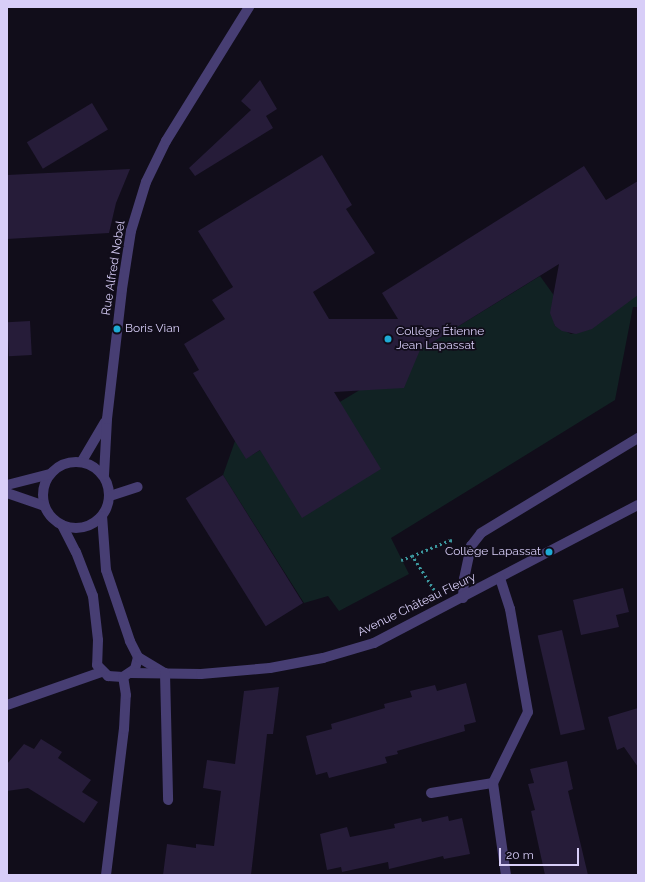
<!DOCTYPE html>
<html>
<head>
<meta charset="utf-8">
<style>
	body { margin:0 }
	#map { position:relative; width:645px; height:882px; overflow:hidden; background:#110d1a; font-family:Raleway,sans-serif }
	div>[style] { position:absolute }
	[style*='--x'] { left:calc(var(--x)*1px); top:calc(var(--y)*1px); width:calc(var(--w)*1px); rotate:calc(var(--a)*1deg) }
	.green>* { inset:0; background:#112223 }
	.building>* { inset:0; background:#261c39; transform-origin:0 0 }
	.path>* { height:2.5px; margin-top:-1.25px; transform-origin:0; background:repeating-linear-gradient(90deg,#3c979e 0 2px,transparent 0 5px) }
	.minor>* { height:10px; margin:-5px; padding:0 5px; transform-origin:5px; border-radius:5px; background:#473e73 }
	.minor>.ring { margin:-5px; padding:0; box-sizing:content-box; background:none; border:10px solid #473e73; border-radius:50% }
	.dots>* { width:11px; height:11px; translate:-50% -50%; box-sizing:border-box; border:2px solid #110d1a; border-radius:50% }
	span { translate:-50% -50%; white-space:nowrap; text-align:center; line-height:1.15; -webkit-text-stroke:3.5px #110d1a; paint-order:stroke }
	.street-label { font-size:12px; color:#d8cef8 }
	.poi-label { font-size:12px; color:#d8cef8 }
	.left { translate:0 -50%; text-align:left }
	.right { translate:-100% -50%; text-align:right }
	.frame { position:absolute; inset:0; border:8px solid #d8cef8; pointer-events:none }
	.scale { position:absolute; left:499px; top:848px; width:80px; height:18px; box-sizing:border-box; border:2px solid #d8cef8; border-top:0; padding-left:5px; font-size:12px; line-height:14px; white-space:nowrap; color:#d8cef8; -webkit-text-stroke:3px #110d1a; paint-order:stroke }
</style>
</head>
<body>
<div id="map">
	<div class="green">
		<div style="clip-path:polygon(638px 262px,638px 307px,633px 307px,615px 400px,391px 538px,409px 574px,339px 611px,328px 596px,304px 603px,223px 475px,235px 441px,241px 437px,252px 455px,358px 391px,426px 337px,436px 340px,540px 276px,558px 301px,551px 311px,555px 326px,571px 334px,590px 329px,604px 320px)"></div>
	</div>
	<div class="building">
		<div style="clip-path:polygon(260px 80px,277px 109px,266px 116px,273px 128px,195px 176px,189px 168px,251px 110px,241px 101px)"></div>
		<div style="left:92px;top:103px;width:31px;height:76px;rotate:59deg"></div>
		<div style="clip-path:polygon(322px 155px,352px 205px,346px 209px,375px 253px,313px 292px,329px 319px,398px 319px,382px 293px,584px 166px,606px 200px,638px 181px,638px 295px,592px 329px,576px 334px,562px 331px,555px 326px,550px 313px,559px 264px,420px 350px,404px 388px,334px 392px,381px 469px,302px 518px,260px 450px,246px 459px,193px 373px,199px 370px,184px 344px,225px 319px,212px 300px,233px 287px,198px 231px)"></div>
		<div style="clip-path:polygon(130px 169px,116px 203px,109px 233px,7px 239px,7px 175px)"></div>
		<div style="left:30px;top:321px;width:34px;height:23px;rotate:87deg"></div>
		<div style="left:223px;top:475px;width:151px;height:44px;rotate:58deg"></div>
		<div style="clip-path:polygon(623px 588px,629px 612px,616px 615px,619px 627px,581px 635px,573px 600px)"></div>
		<div style="left:562px;top:630px;width:102px;height:25px;rotate:77deg"></div>
		<div style="clip-path:polygon(466px 683px,476px 722px,464px 725px,465px 731px,397px 751px,398px 754px,385px 757px,387px 763px,329px 778px,327px 772px,316px 775px,306px 736px,332px 729px,331px 724px,385px 708px,384px 704px,412px 697px,410px 691px,435px 685px,437px 691px)"></div>
		<div style="clip-path:polygon(279px 687px,273px 734px,267px 734px,251px 875px,163px 875px,167px 844px,196px 848px,196px 844px,214px 846px,221px 791px,203px 788px,207px 760px,235px 764px,244px 691px)"></div>
		<div style="clip-path:polygon(638px 708px,638px 767px,624px 747px,617px 750px,608px 717px)"></div>
		<div style="clip-path:polygon(41px 739px,62px 752px,58px 758px,91px 780px,82px 792px,98px 802px,84px 823px,28px 788px,7px 791px,7px 764px,24px 744px,34px 749px)"></div>
		<div style="clip-path:polygon(567px 761px,573px 789px,568px 791px,588px 875px,545px 875px,531px 811px,535px 810px,528px 784px,534px 783px,530px 769px)"></div>
		<div style="clip-path:polygon(448px 816px,449px 821px,462px 818px,470px 854px,444px 859px,443px 856px,389px 869px,388px 862px,342px 872px,341px 867px,327px 870px,320px 834px,347px 827px,350px 837px,395px 828px,394px 824px,421px 818px,422px 822px)"></div>
	</div>
	<div class="path">
		<div style="--x:401;--y:560;--w:12;--a:-20"></div>
		<div style="--x:434;--y:590;--w:40;--a:-122.9"></div>
		<div style="--x:412;--y:556;--w:41;--a:-22.8"></div>
		<div style="--x:450;--y:540;--w:4;--a:14"></div>
	</div>
	<div class="minor">
		<div style="--x:82;--y:461;--w:45;--a:-59.5"></div>
		<div class="ring" style="left:43px;top:462px;width:56px;height:56px"></div>
		<div style="--x:104;--y:475;--w:56;--a:-86.9"></div>
		<div style="--x:107;--y:419;--w:131;--a:-83.4"></div>
		<div style="--x:122;--y:289;--w:59;--a:-81.2"></div>
		<div style="--x:131;--y:231;--w:51;--a:-73"></div>
		<div style="--x:146;--y:182;--w:46;--a:-64"></div>
		<div style="--x:166;--y:141;--w:158;--a:-58.2"></div>
		<div style="--x:7;--y:485;--w:44;--a:-14.3"></div>
		<div style="--x:7;--y:493;--w:39;--a:19"></div>
		<div style="--x:110;--y:496;--w:29;--a:-18"></div>
		<div style="--x:62;--y:525;--w:30;--a:63"></div>
		<div style="--x:76;--y:552;--w:47;--a:68.9"></div>
		<div style="--x:93;--y:596;--w:44;--a:83.5"></div>
		<div style="--x:98;--y:640;--w:25;--a:92"></div>
		<div style="--x:97;--y:665;--w:16;--a:45"></div>
		<div style="--x:108;--y:676;--w:15;--a:4"></div>
		<div style="--x:123;--y:677;--w:14;--a:-34"></div>
		<div style="--x:135;--y:669;--w:12;--a:-76"></div>
		<div style="--x:138;--y:657;--w:18;--a:-117"></div>
		<div style="--x:130;--y:641;--w:75;--a:-108.7"></div>
		<div style="--x:106;--y:570;--w:54;--a:-94.2"></div>
		<div style="--x:463;--y:598;--w:19;--a:-87"></div>
		<div style="--x:464;--y:579;--w:34;--a:-78"></div>
		<div style="--x:471;--y:546;--w:16;--a:-52"></div>
		<div style="--x:481;--y:533;--w:184;--a:-31.2"></div>
		<div style="--x:138;--y:657;--w:31;--a:31"></div>
		<div style="--x:131;--y:673;--w:70;--a:0.8"></div>
		<div style="--x:201;--y:674;--w:69;--a:-5"></div>
		<div style="--x:270;--y:668;--w:54;--a:-10.7"></div>
		<div style="--x:323;--y:658;--w:53;--a:-16.4"></div>
		<div style="--x:374;--y:643;--w:298;--a:-27.6"></div>
		<div style="--x:165;--y:673;--w:127;--a:88.6"></div>
		<div style="--x:7;--y:705;--w:100;--a:-19.3"></div>
		<div style="--x:493;--y:783;--w:79;--a:-63.8"></div>
		<div style="--x:528;--y:712;--w:105;--a:-99.9"></div>
		<div style="--x:510;--y:609;--w:32;--a:-108"></div>
		<div style="--x:431;--y:793;--w:63;--a:-9.2"></div>
		<div style="--x:493;--y:783;--w:93;--a:82"></div>
		<div style="--x:106;--y:875;--w:147;--a:-83"></div>
		<div style="--x:124;--y:729;--w:34;--a:-87"></div>
		<div style="--x:126;--y:695;--w:18;--a:-99"></div>
	</div>
	<div class="dots">
		<div style="left:117px;top:329px;background:#1eaad4"></div>
		<div style="left:388px;top:339px;background:#1eaad4"></div>
		<div style="left:549px;top:552px;background:#1eaad4"></div>
	</div>
	<div class="street-label">
		<span style="left:114px;top:268px;rotate:-81deg">Rue Alfred Nobel</span>
		<span style="left:417px;top:605px;rotate:-26deg">Avenue Château Fleury</span>
	</div>
	<div class="poi-label">
		<span class="left" style="left:125px;top:329px">Boris Vian</span>
		<span class="left" style="left:396px;top:339px">Collège Étienne<br>Jean Lapassat</span>
		<span class="right" style="left:541px;top:552px">Collège Lapassat</span>
	</div>
	<div class="frame"></div>
	<div class="scale">20 m</div>
</div>
</body>
</html>
